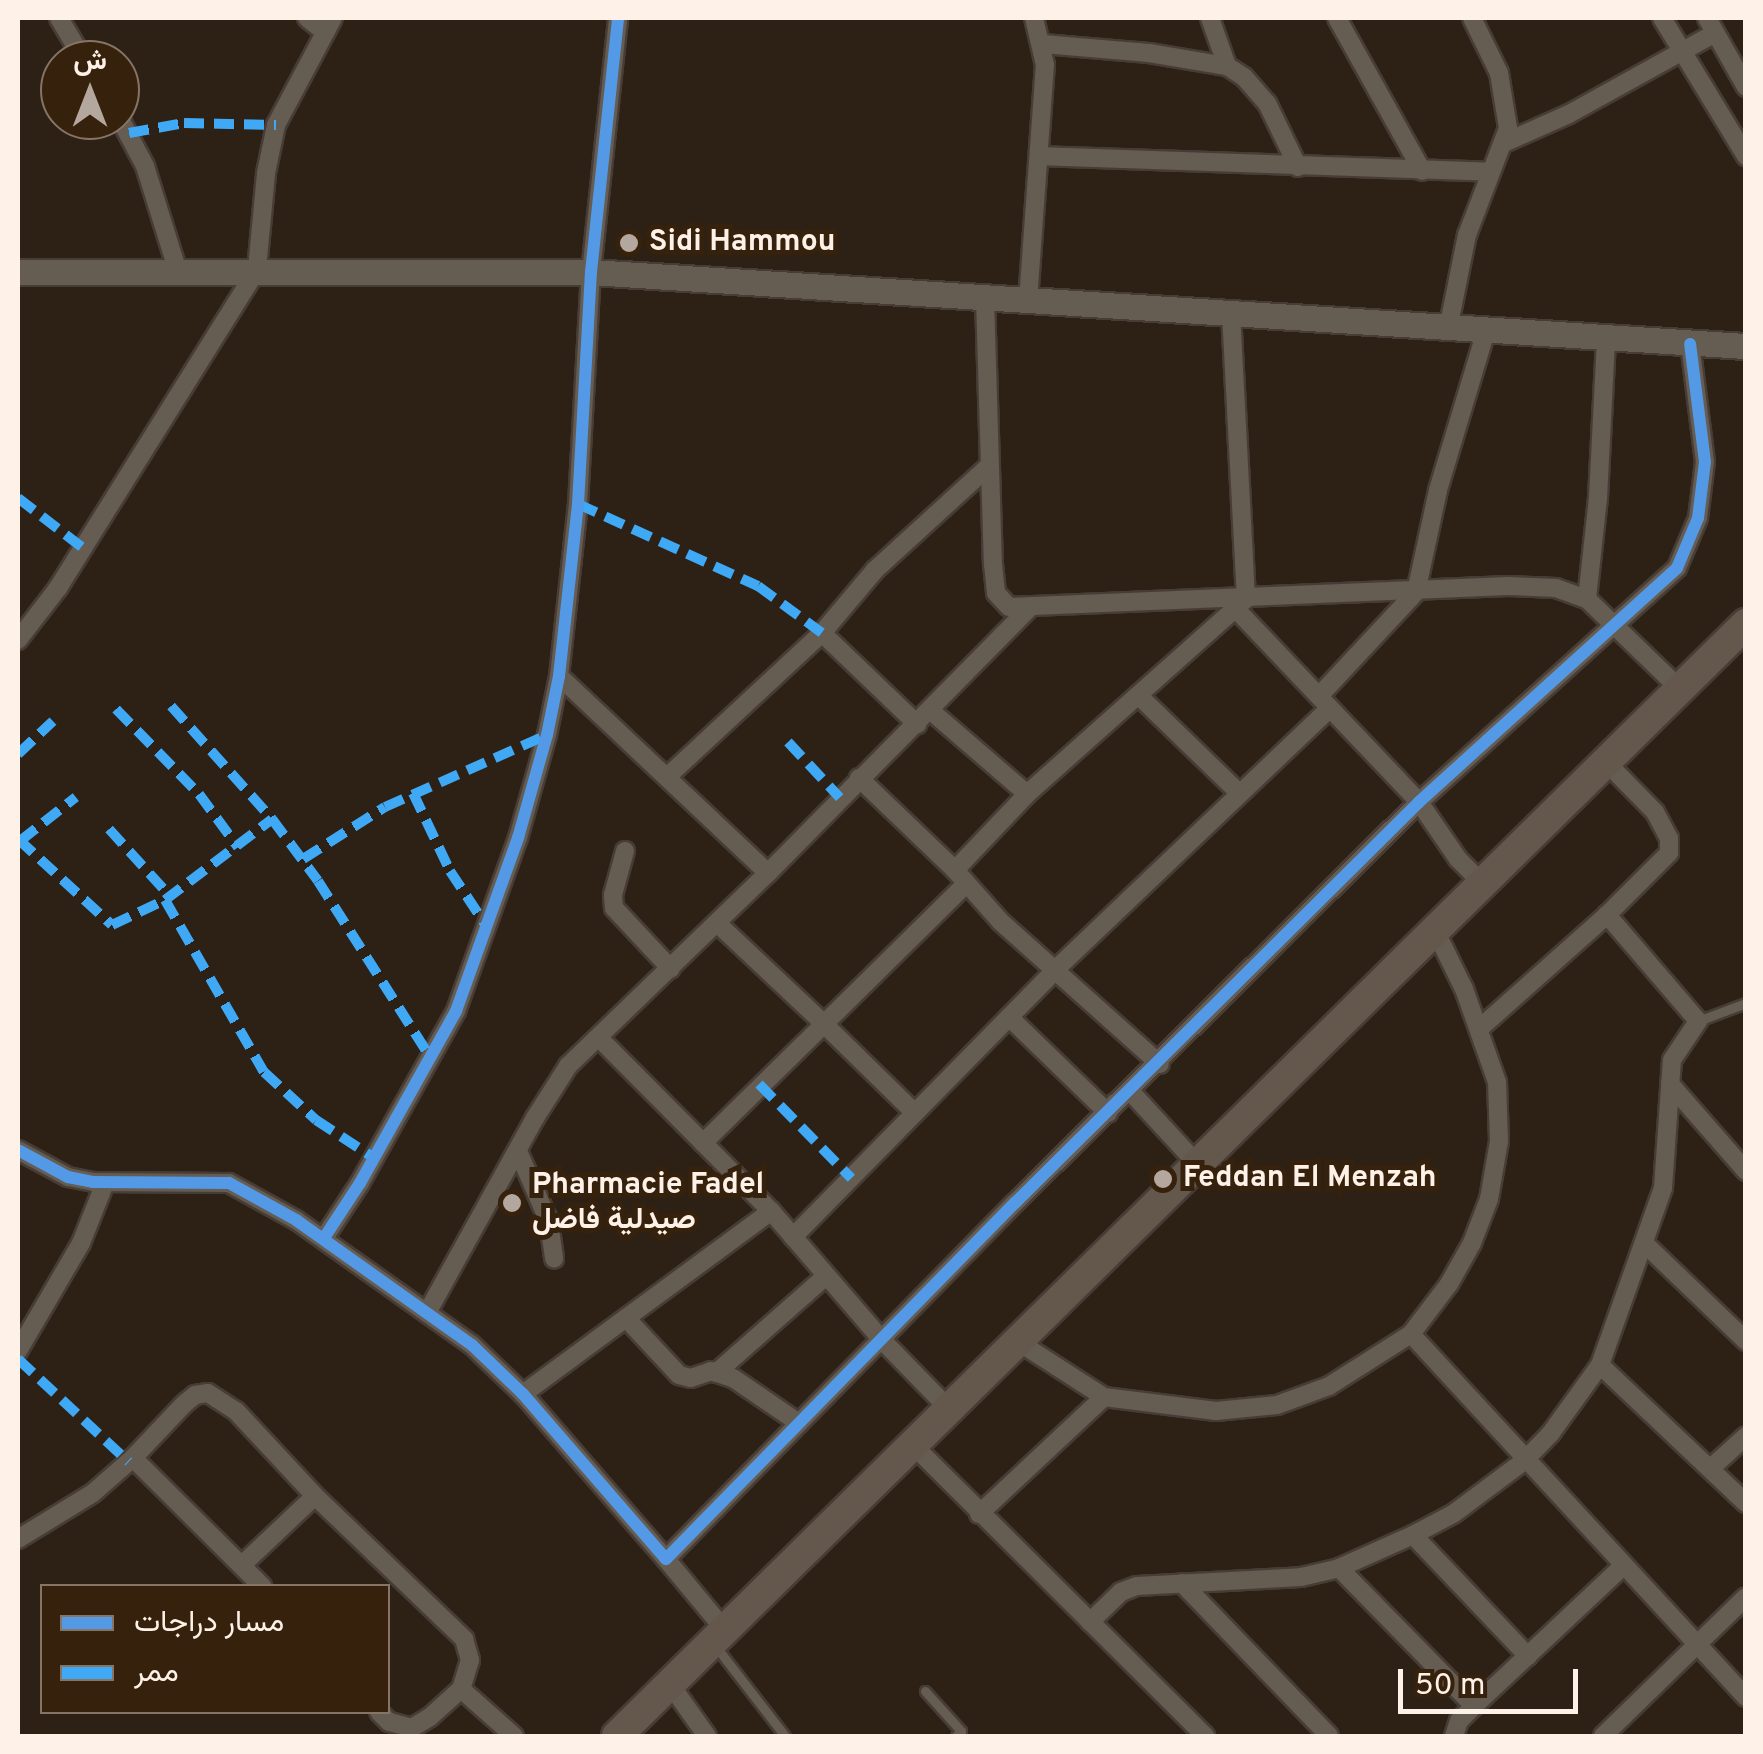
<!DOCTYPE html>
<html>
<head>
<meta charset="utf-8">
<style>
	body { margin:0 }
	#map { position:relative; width:1763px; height:1754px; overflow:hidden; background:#2d2116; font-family:Overpass,Vazirmatn,sans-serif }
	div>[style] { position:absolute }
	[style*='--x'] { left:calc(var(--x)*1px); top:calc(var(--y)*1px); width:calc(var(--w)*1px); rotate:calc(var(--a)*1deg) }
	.roads { filter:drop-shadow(2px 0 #473d36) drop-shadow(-2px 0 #473d36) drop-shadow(0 2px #473d36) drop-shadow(0 -2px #473d36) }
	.lane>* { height:9px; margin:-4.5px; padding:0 4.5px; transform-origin:4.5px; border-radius:4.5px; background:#655c52 }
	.street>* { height:18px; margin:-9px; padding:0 9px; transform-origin:9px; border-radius:9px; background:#655c52 }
	.secondary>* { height:25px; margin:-12.5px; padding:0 12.5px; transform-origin:12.5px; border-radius:12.5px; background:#655c52 }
	.primary>* { height:30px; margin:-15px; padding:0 15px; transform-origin:15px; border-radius:15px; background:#64584d }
	.quiet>* { height:10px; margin-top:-5px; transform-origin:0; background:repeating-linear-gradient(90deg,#3fa9f5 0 20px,transparent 0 30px) }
	.cycleway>* { height:12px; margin:-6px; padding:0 6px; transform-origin:6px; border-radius:6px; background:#5399e6 }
	.dots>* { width:28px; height:28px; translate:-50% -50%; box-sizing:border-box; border:5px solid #36210d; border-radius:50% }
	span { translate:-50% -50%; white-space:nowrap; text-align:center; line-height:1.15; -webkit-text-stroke:10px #36210d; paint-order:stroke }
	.poi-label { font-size:30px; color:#fdf1e8; font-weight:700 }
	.left { translate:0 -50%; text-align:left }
	.frame { position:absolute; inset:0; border:20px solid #fdf1e8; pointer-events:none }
	.legend { position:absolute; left:40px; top:1584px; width:350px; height:130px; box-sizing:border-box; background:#36210d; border:2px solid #867465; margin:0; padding:12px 18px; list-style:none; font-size:30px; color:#fdf1e8 }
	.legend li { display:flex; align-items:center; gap:20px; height:50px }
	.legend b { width:50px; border:2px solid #867465 }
	.north { position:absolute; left:40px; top:40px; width:100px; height:100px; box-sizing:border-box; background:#36210d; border:2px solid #867465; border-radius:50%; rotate:0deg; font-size:28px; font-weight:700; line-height:40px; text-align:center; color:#fdf1e8 }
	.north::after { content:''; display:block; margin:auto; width:35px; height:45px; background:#b4a89e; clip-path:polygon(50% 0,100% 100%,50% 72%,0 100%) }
	.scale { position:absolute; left:1398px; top:1669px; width:180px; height:45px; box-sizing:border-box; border:5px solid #fdf1e8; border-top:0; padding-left:12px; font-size:30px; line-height:35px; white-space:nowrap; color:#fdf1e8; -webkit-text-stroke:8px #36210d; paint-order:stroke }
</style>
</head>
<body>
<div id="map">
	<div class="roads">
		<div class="lane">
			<div style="--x:1698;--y:1021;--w:51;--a:-20.6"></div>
			<div style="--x:717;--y:1648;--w:111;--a:52.3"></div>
			<div style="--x:925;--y:1691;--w:54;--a:48"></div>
			<div style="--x:961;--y:1731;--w:7;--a:135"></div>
		</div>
		<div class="street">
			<div style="--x:59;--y:18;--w:49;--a:59.2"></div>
			<div style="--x:307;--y:18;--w:23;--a:38"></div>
			<div style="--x:1210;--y:18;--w:51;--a:70.5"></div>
			<div style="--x:1337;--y:18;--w:175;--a:60.9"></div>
			<div style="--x:1662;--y:18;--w:162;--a:58.7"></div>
			<div style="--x:1707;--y:18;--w:79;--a:60.5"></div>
			<div style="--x:1043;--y:44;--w:106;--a:4.9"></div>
			<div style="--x:1149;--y:53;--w:79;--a:9.5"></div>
			<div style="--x:1227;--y:66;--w:20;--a:33"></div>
			<div style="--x:1244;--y:77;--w:35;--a:49"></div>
			<div style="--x:1267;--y:103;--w:71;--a:64.2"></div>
			<div style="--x:120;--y:119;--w:53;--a:62"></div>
			<div style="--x:145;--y:166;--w:108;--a:72.7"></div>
			<div style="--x:1506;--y:142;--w:69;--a:-24"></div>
			<div style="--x:1569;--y:114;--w:167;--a:-29"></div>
			<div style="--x:1039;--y:156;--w:450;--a:2"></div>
			<div style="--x:985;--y:298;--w:266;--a:88.3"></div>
			<div style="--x:993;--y:564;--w:29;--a:84"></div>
			<div style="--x:996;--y:593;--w:19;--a:47"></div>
			<div style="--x:1009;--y:607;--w:499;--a:-2.4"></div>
			<div style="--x:1508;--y:586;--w:48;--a:2.4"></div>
			<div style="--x:1556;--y:588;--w:33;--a:20"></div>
			<div style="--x:1587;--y:599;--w:129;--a:44.1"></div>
			<div style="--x:1028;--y:301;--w:237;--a:-85.9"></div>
			<div style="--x:1045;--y:65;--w:48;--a:-103.2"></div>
			<div style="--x:1449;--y:324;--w:91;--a:-78.6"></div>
			<div style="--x:1467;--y:235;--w:115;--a:-69"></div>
			<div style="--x:1508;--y:128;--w:56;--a:-99.3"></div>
			<div style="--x:1499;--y:73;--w:61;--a:-116.1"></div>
			<div style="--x:1587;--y:599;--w:102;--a:-83.8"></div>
			<div style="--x:1598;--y:498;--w:160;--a:-87.1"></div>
			<div style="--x:1235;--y:608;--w:267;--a:46.5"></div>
			<div style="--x:1419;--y:802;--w:69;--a:55.6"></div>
			<div style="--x:1458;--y:859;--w:35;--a:45"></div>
			<div style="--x:822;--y:633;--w:82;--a:-49.9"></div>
			<div style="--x:875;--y:570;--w:154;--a:-42.4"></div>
			<div style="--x:18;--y:640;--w:66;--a:-52.4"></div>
			<div style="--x:58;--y:588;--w:376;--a:-58"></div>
			<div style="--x:257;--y:269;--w:96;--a:-84.6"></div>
			<div style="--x:266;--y:173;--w:49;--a:-78.2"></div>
			<div style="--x:276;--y:125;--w:121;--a:-62"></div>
			<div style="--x:559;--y:676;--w:287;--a:43.3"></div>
			<div style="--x:1138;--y:695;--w:141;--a:44.1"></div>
			<div style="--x:1319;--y:696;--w:142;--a:-47"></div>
			<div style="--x:1416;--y:592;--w:104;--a:-77.8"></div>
			<div style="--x:1438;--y:490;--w:169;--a:-73.2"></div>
			<div style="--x:931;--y:711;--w:127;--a:40.8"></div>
			<div style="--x:1606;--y:762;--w:70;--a:45.6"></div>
			<div style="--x:1655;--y:812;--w:30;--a:62"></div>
			<div style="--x:1669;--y:838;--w:15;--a:90"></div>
			<div style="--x:1669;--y:853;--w:88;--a:135"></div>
			<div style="--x:668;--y:776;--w:210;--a:-42.9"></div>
			<div style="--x:822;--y:633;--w:132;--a:43.8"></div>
			<div style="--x:859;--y:778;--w:133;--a:43.8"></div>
			<div style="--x:955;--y:870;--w:69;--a:48.5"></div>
			<div style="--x:1001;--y:922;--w:213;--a:41.8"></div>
			<div style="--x:625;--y:851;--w:46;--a:105.3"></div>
			<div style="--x:613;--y:895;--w:13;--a:86"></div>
			<div style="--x:614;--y:908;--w:83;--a:46.9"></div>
			<div style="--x:955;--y:870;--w:105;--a:-46.5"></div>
			<div style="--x:1027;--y:794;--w:293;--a:-41.7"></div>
			<div style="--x:1246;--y:599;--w:285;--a:-93"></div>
			<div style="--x:717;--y:923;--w:147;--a:43.3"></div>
			<div style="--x:824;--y:1024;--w:199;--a:-44.6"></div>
			<div style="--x:1009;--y:1017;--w:138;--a:44.1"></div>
			<div style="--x:600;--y:1039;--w:243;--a:45.2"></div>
			<div style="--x:771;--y:1211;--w:170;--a:49.3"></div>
			<div style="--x:882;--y:1340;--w:98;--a:45.8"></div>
			<div style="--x:1670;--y:1084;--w:116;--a:48.9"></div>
			<div style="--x:1130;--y:1091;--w:100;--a:47.4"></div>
			<div style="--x:703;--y:1143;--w:170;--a:-44.5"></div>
			<div style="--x:824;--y:1024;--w:127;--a:44.4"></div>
			<div style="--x:18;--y:1150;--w:57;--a:28.4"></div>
			<div style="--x:68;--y:1177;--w:25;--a:11"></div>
			<div style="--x:93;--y:1182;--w:136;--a:0.4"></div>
			<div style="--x:229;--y:1183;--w:77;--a:28.9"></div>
			<div style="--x:296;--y:1220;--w:216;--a:35.4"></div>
			<div style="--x:472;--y:1345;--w:71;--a:43.9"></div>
			<div style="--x:523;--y:1394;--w:218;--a:49.1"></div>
			<div style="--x:666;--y:1559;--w:499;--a:-45.6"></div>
			<div style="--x:1015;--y:1203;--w:569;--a:-44.79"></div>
			<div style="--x:1419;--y:802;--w:348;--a:-42.2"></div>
			<div style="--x:1677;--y:568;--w:54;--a:-67.2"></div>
			<div style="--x:1698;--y:518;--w:56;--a:-82.9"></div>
			<div style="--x:1705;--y:462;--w:119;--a:-97.2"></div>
			<div style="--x:518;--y:1151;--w:77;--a:66.4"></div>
			<div style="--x:549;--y:1222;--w:37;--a:82"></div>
			<div style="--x:793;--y:1237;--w:375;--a:-45.5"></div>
			<div style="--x:1056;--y:969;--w:378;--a:-43.6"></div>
			<div style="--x:324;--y:1238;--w:66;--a:-56.8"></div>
			<div style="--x:360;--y:1183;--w:197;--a:-60.8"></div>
			<div style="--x:456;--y:1011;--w:184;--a:-70.3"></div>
			<div style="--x:518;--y:838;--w:107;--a:-74.3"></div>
			<div style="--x:547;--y:735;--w:60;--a:-78.5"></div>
			<div style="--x:559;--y:676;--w:173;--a:-83.7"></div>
			<div style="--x:578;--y:504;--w:232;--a:-86.8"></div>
			<div style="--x:591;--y:272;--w:255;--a:-83.9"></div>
			<div style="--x:1646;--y:1245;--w:139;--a:43.8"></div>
			<div style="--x:428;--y:1311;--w:221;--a:-61"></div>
			<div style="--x:535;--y:1118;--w:62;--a:-57.6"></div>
			<div style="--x:568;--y:1066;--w:278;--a:-44"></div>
			<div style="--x:768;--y:873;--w:372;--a:-45.4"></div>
			<div style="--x:626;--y:1318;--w:78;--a:47.1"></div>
			<div style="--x:679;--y:1375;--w:12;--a:14"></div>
			<div style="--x:691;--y:1378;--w:21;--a:-19"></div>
			<div style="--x:711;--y:1371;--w:23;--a:18"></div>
			<div style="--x:733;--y:1378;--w:80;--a:34.3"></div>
			<div style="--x:1411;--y:1334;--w:494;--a:47.3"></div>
			<div style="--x:1017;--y:1341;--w:103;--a:32.8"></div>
			<div style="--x:1104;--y:1397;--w:113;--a:7.1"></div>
			<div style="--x:1216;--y:1411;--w:61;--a:-5.6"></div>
			<div style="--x:1277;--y:1405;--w:55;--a:-20.1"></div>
			<div style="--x:1329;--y:1386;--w:97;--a:-32.4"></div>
			<div style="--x:1411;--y:1334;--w:63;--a:-52.8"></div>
			<div style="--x:1449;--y:1284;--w:47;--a:-60.7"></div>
			<div style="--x:1472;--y:1243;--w:47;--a:-68.9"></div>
			<div style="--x:1489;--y:1199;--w:59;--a:-80.2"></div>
			<div style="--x:1499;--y:1141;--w:59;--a:-91.9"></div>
			<div style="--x:1497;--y:1082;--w:99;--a:-109.5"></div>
			<div style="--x:1464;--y:989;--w:64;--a:-116.2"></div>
			<div style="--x:18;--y:1351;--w:125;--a:-59.7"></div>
			<div style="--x:81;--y:1243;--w:65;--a:-68.2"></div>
			<div style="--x:1600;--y:1365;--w:201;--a:43.4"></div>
			<div style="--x:716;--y:1373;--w:147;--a:-41.4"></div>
			<div style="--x:523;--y:1394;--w:308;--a:-36.4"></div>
			<div style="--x:912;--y:1444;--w:414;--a:44.9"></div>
			<div style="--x:133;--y:1458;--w:74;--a:-46.6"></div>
			<div style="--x:184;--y:1404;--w:14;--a:-39"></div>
			<div style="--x:195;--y:1395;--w:13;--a:-9"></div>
			<div style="--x:208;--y:1393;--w:33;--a:33"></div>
			<div style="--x:236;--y:1411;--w:116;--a:47.1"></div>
			<div style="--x:315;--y:1496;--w:207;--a:43.8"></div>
			<div style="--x:464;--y:1639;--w:22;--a:74"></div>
			<div style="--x:470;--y:1660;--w:30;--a:107"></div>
			<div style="--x:461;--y:1689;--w:42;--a:137.9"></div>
			<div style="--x:430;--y:1717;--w:21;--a:149"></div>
			<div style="--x:412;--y:1728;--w:24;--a:-165"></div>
			<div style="--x:389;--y:1722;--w:14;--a:-135"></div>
			<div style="--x:1711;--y:1468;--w:47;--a:-42.4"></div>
			<div style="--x:979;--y:1514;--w:171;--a:-43.1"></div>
			<div style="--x:1413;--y:1535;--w:167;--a:46.5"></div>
			<div style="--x:18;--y:1539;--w:88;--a:-31.5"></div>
			<div style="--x:93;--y:1493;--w:53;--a:-41.2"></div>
			<div style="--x:133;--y:1458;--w:182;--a:44.8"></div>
			<div style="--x:666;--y:1559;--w:91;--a:50.4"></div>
			<div style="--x:242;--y:1565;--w:100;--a:-43.4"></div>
			<div style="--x:1339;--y:1568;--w:193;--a:45.6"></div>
			<div style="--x:1182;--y:1583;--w:212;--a:46.1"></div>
			<div style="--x:1090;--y:1622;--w:43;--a:-44.1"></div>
			<div style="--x:1121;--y:1592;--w:17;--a:-21"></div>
			<div style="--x:1137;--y:1586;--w:164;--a:-3.1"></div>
			<div style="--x:1301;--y:1577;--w:39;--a:-13"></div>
			<div style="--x:1339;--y:1568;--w:81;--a:-24"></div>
			<div style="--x:1413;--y:1535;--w:45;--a:-27.7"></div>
			<div style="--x:1453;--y:1514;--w:89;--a:-36.7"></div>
			<div style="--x:1524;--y:1461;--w:39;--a:-46"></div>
			<div style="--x:1551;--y:1433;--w:84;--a:-54.2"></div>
			<div style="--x:1600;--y:1365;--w:188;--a:-70.4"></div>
			<div style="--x:1663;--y:1188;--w:128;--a:-86"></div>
			<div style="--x:1672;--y:1060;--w:47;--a:-56.3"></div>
			<div style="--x:1698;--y:1021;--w:140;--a:-130.6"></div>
			<div style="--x:1607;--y:915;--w:170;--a:138.3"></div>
			<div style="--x:670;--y:1684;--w:64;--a:54.6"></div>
			<div style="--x:461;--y:1689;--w:71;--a:41.6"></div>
			<div style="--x:1454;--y:1736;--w:16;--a:-72"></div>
			<div style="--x:1459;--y:1721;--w:21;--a:-45"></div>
			<div style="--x:1474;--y:1706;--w:203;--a:-43.2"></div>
			<div style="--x:1603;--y:1736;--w:199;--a:-44.2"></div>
		</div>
		<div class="secondary">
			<div style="--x:18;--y:272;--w:573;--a:0"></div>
			<div style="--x:591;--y:272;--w:1157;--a:3.67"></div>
		</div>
		<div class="primary">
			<div style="--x:617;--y:1736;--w:1585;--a:-44.57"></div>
		</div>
	</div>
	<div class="quiet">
		<div style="--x:129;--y:133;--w:56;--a:-10.3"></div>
		<div style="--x:184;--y:123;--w:92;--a:1.2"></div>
		<div style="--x:18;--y:498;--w:82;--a:37.6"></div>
		<div style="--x:578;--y:504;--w:198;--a:24.5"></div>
		<div style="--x:758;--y:586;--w:79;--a:36.3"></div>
		<div style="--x:171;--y:706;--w:152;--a:48.2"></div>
		<div style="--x:116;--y:709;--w:119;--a:45.7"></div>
		<div style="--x:199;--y:794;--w:66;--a:53.7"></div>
		<div style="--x:788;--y:742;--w:76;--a:47.1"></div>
		<div style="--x:18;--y:754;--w:48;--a:-43.3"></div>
		<div style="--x:413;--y:793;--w:86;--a:64.6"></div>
		<div style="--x:450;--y:871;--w:67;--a:56.5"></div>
		<div style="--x:109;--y:829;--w:91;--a:47.7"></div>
		<div style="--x:18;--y:839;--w:127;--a:42.5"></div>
		<div style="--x:112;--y:925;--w:59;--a:-25.3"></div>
		<div style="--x:165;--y:900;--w:134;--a:-37.1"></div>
		<div style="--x:272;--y:819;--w:77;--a:53.4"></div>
		<div style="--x:318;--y:881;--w:212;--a:57.5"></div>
		<div style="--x:20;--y:841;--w:71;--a:-38.2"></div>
		<div style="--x:303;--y:859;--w:97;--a:-32.4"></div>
		<div style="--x:385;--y:807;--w:177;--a:-24"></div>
		<div style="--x:165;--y:900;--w:198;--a:60.1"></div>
		<div style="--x:264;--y:1072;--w:71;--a:42.7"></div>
		<div style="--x:316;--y:1120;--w:69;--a:33.2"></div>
		<div style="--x:759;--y:1084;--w:132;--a:45.6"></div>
		<div style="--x:18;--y:1359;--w:151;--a:42.9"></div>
	</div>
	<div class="cycleway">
		<div style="--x:18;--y:1150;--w:57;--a:28.4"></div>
		<div style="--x:68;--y:1177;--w:25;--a:11"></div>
		<div style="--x:93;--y:1182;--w:136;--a:0.4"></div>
		<div style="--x:229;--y:1183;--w:77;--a:28.9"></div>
		<div style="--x:296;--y:1220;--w:216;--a:35.4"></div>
		<div style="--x:472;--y:1345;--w:71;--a:43.9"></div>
		<div style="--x:523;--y:1394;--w:218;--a:49.1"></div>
		<div style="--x:666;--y:1559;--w:499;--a:-45.6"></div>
		<div style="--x:1015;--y:1203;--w:569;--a:-44.79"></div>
		<div style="--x:1419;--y:802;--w:348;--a:-42.2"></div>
		<div style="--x:1677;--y:568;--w:54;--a:-67.2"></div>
		<div style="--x:1698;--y:518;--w:56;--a:-82.9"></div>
		<div style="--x:1705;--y:462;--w:119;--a:-97.2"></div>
		<div style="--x:324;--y:1238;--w:66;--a:-56.8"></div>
		<div style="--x:360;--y:1183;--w:197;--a:-60.8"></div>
		<div style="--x:456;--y:1011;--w:184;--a:-70.3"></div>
		<div style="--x:518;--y:838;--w:107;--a:-74.3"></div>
		<div style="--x:547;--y:735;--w:60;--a:-78.5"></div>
		<div style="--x:559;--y:676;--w:173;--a:-83.7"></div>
		<div style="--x:578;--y:504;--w:232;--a:-86.8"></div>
		<div style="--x:591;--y:272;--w:255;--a:-83.9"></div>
	</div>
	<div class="dots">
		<div style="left:629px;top:243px;background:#b4a89e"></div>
		<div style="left:1163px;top:1179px;background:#b4a89e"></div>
		<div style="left:512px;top:1203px;background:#b4a89e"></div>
	</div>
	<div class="poi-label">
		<span class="left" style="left:649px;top:243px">Sidi Hammou</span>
		<span class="left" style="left:1183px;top:1179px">Feddan El Menzah</span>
		<span class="left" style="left:532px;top:1203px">Pharmacie Fadel<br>صيدلية فاضل</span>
	</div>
	<div class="frame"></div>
	<ul class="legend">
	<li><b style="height:12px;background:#5399e6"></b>مسار دراجات</li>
	<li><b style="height:12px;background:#3fa9f5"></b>ممر</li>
	</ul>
	<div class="north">ش</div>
	<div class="scale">50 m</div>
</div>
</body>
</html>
